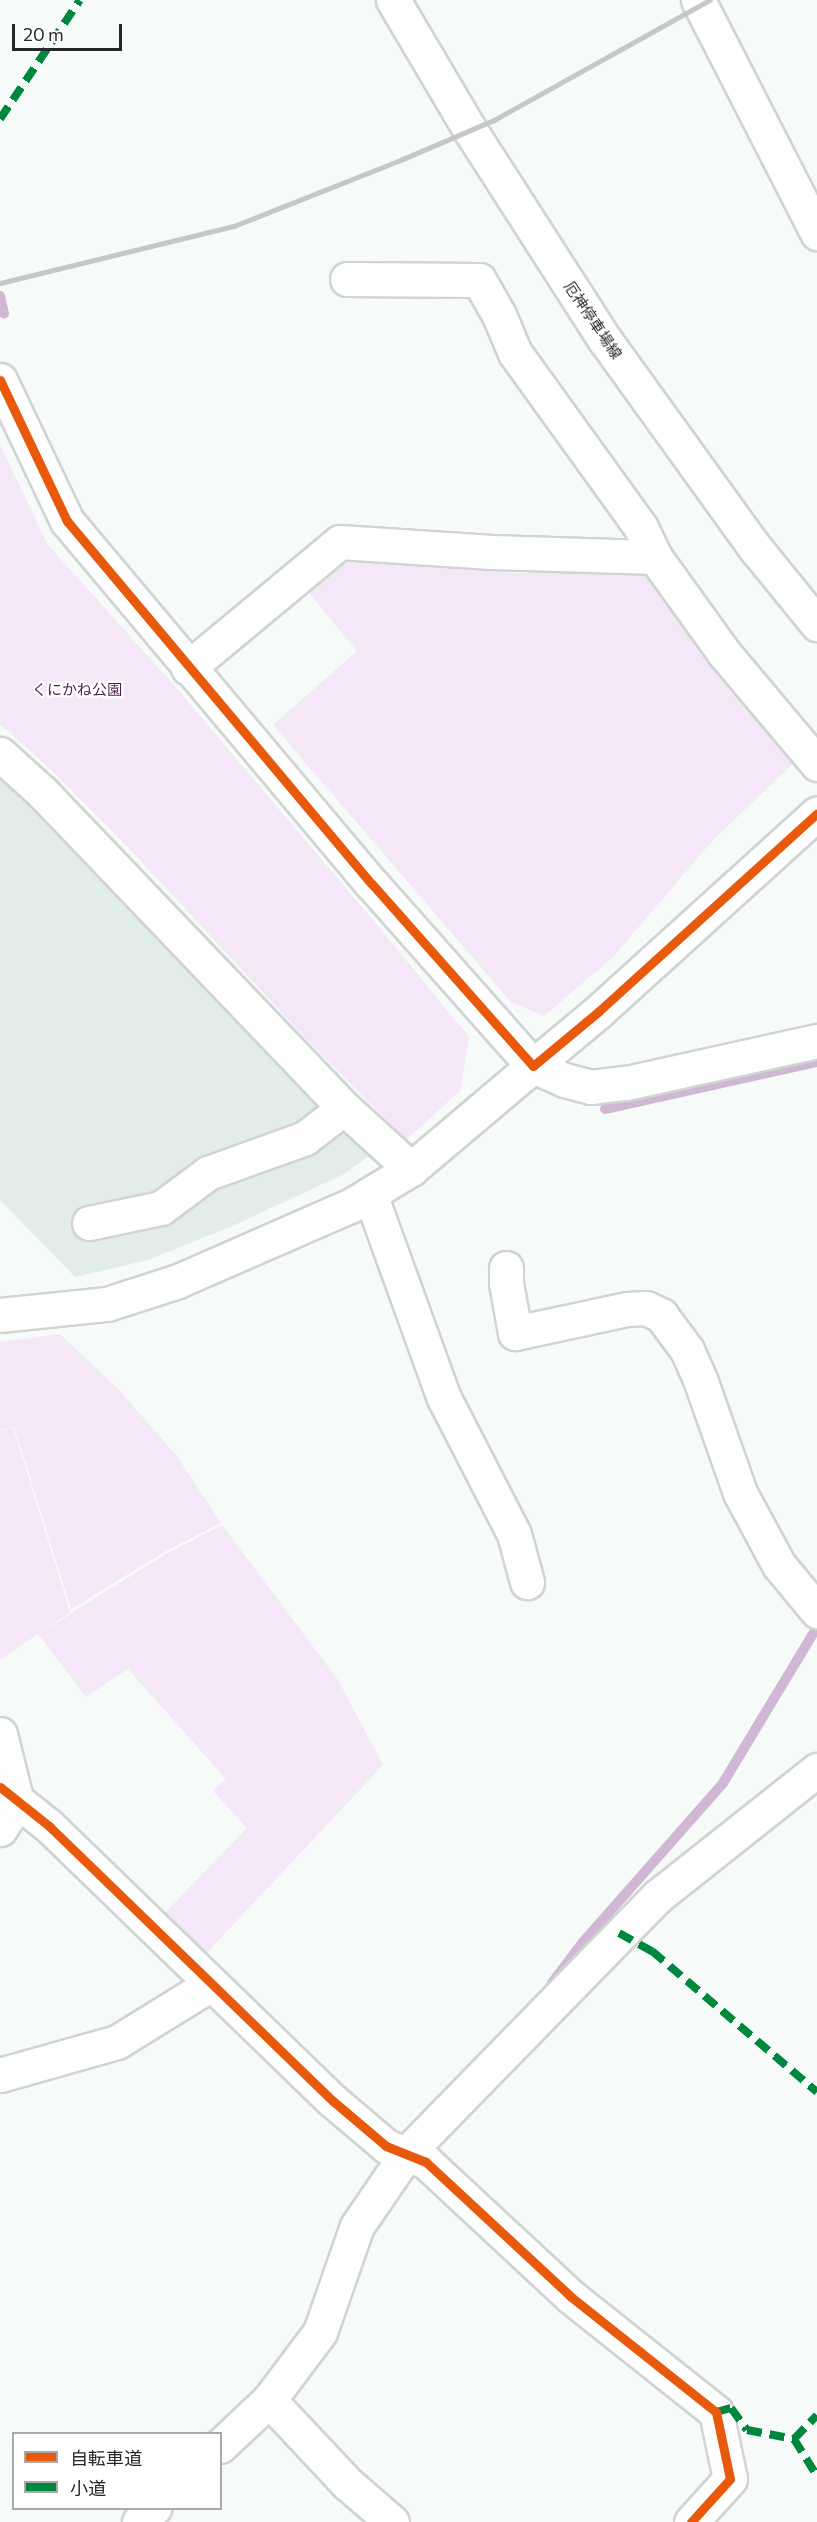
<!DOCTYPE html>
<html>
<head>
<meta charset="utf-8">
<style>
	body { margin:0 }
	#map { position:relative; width:817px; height:2522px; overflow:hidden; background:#f6faf8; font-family:Commissioner,"Noto Sans JP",sans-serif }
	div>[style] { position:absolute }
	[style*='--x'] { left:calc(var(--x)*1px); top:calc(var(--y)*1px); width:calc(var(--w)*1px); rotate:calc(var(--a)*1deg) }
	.built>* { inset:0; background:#e3ede8 }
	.green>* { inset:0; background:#f4e7f7 }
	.stream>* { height:10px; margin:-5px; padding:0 5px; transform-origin:5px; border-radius:5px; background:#d0b8d4 }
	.roads { filter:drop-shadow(2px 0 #d0d4d2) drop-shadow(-2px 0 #d0d4d2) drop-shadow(0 2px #d0d4d2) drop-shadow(0 -2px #d0d4d2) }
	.minor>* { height:33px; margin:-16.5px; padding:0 16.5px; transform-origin:16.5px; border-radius:16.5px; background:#fefefe }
	.major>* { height:33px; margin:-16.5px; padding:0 16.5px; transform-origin:16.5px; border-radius:16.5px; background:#fefefe }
	.rail>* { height:4.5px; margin:-2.25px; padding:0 2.25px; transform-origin:2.25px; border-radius:2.25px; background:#c6c7c6 }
	.quiet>* { height:8px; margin-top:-4px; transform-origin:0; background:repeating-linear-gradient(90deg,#00873e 0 15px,transparent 0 23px) }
	.cycleway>* { height:9px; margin:-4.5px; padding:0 4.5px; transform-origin:4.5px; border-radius:4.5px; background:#e8590c }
	span { translate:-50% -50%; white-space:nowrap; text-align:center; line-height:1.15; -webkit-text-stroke:4.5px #fff; paint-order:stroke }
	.street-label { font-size:15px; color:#252826 }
	.park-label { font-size:15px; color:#4b1f51 }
	.legend { position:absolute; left:12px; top:2432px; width:210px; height:78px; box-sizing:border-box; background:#fff; border:2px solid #a8a9a8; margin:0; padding:8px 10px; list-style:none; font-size:18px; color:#252826 }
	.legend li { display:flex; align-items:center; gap:12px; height:30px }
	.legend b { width:30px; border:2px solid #a8a9a8 }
	.scale { position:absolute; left:12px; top:24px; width:110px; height:27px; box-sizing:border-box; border:3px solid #252826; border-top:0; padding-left:8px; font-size:18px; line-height:21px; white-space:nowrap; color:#252826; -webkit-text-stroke:4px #fff; paint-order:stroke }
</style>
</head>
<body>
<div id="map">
	<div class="built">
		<div style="clip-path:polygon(0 734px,31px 759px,395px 1139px,376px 1159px,368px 1157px,344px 1174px,237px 1224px,148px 1260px,75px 1277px,0 1200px)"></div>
	</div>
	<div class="green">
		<div style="clip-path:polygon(0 445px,48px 545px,172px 683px,373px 920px,469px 1037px,460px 1091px,406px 1140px,306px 1039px,130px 849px,49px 768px,0 724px)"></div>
		<div style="clip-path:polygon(347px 559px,512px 573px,595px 573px,652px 577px,796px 761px,713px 840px,613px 957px,544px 1016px,511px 1002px,273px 725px,357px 651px,305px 588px,327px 566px)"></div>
		<div style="clip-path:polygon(60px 1334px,120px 1391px,176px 1455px,221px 1523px,164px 1552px,71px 1609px,14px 1426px,0 1430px,0 1342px)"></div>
		<div style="clip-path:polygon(13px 1427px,70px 1612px,0 1660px,0 1431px)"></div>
		<div style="clip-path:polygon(222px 1525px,338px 1680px,383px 1765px,201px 1959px,161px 1917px,247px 1828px,213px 1791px,226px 1779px,128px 1669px,86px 1697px,38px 1634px,166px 1554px)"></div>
	</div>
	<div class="stream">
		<div style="--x:0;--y:296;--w:18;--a:77"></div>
		<div style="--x:605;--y:1109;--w:217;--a:-12.5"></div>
		<div style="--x:552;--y:1983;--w:51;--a:-52.9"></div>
		<div style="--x:583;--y:1942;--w:212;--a:-48.6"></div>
		<div style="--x:723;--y:1783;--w:182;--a:-58.9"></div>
	</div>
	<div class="roads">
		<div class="minor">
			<div style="--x:698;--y:0;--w:262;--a:62.9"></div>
			<div style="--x:347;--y:279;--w:132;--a:0.4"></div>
			<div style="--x:479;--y:280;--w:40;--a:60.3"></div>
			<div style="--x:499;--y:315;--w:41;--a:67.2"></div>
			<div style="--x:515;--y:353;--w:216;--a:54.2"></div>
			<div style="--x:641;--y:528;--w:32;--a:64"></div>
			<div style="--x:0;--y:380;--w:156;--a:64.6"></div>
			<div style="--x:67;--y:521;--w:474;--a:50"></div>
			<div style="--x:372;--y:884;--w:243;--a:48.5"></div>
			<div style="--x:533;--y:1066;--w:86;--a:-39.8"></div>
			<div style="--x:599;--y:1011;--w:294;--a:-42.2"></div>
			<div style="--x:188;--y:668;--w:197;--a:-39.7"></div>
			<div style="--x:340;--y:542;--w:152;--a:3.8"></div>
			<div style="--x:492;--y:552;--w:163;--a:1.8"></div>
			<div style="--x:655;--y:557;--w:118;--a:54.3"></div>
			<div style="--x:724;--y:653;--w:145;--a:50"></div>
			<div style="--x:0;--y:754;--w:58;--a:42.2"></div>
			<div style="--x:43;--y:793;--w:436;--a:46.3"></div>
			<div style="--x:344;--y:1108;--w:91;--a:42.3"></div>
			<div style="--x:370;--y:1194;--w:217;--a:70.1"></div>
			<div style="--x:444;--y:1398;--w:153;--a:62.8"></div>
			<div style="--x:514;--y:1534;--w:50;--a:74.8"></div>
			<div style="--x:89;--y:1223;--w:74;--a:-11.8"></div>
			<div style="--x:161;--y:1208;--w:59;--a:-36.7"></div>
			<div style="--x:208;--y:1173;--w:103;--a:-19.8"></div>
			<div style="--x:305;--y:1138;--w:49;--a:-37.6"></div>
			<div style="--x:506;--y:1268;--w:15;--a:90"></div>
			<div style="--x:506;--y:1283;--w:51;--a:79.8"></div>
			<div style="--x:515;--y:1333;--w:115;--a:-12.1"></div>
			<div style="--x:627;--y:1309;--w:19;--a:-3"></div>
			<div style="--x:646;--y:1308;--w:17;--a:25"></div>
			<div style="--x:661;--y:1315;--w:44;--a:53.4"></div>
			<div style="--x:687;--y:1350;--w:35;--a:66"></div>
			<div style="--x:701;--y:1382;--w:118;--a:70.6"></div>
			<div style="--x:740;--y:1493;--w:82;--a:61.6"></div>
			<div style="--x:779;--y:1565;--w:60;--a:50.4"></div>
			<div style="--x:0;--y:1315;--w:108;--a:-5.9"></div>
			<div style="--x:107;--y:1304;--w:75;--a:-17.9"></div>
			<div style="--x:178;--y:1281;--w:188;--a:-23.6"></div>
			<div style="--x:350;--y:1206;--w:71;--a:-31.2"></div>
			<div style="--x:411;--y:1169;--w:160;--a:-40.2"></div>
			<div style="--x:533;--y:1066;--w:35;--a:24"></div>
			<div style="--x:565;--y:1080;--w:27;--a:15"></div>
			<div style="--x:591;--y:1087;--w:35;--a:-7"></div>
			<div style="--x:626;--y:1083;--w:196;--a:-12.4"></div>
			<div style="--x:0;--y:1734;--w:70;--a:76"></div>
			<div style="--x:17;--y:1802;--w:32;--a:122"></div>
			<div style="--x:0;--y:1787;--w:63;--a:38.5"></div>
			<div style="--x:49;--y:1826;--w:395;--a:44.1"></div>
			<div style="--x:333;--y:2101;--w:70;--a:40.3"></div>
			<div style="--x:386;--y:2146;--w:43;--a:21.8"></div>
			<div style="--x:426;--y:2162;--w:197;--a:42.9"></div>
			<div style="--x:570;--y:2296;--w:186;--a:38.5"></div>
			<div style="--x:716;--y:2412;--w:68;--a:78.2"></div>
			<div style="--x:730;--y:2479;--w:58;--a:132.2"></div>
			<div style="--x:0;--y:2075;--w:122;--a:-15.8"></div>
			<div style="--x:117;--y:2042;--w:110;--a:-31.7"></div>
			<div style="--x:269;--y:2400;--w:115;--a:46.8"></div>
			<div style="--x:348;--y:2484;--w:58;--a:40.8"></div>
			<div style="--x:220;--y:2446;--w:67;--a:-43.2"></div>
			<div style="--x:269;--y:2400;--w:85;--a:-53.1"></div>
			<div style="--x:320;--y:2332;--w:112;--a:-70.8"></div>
			<div style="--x:357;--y:2226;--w:88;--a:-55.6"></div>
			<div style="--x:407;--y:2153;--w:359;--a:-45.7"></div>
			<div style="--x:658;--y:1896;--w:203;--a:-38.4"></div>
			<div style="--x:139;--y:2522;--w:21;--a:-43"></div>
		</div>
		<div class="major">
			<div style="--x:393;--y:0;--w:151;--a:59.4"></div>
			<div style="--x:470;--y:130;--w:250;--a:57.3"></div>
			<div style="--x:605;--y:340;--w:258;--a:54.2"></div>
			<div style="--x:756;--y:549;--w:97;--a:50.9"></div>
		</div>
	</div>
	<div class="rail">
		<div style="--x:0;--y:283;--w:241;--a:-13.7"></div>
		<div style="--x:234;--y:226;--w:182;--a:-21.6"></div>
		<div style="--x:403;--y:159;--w:99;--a:-23.2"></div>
		<div style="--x:494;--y:120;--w:247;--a:-29.1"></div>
	</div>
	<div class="quiet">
		<div style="--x:0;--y:119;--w:143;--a:-56.1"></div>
		<div style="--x:619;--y:1933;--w:38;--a:29"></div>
		<div style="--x:652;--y:1951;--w:217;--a:40.5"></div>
		<div style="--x:716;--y:2412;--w:16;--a:-15"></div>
		<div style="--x:731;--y:2408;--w:27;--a:54"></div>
		<div style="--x:747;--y:2430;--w:48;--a:10.8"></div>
		<div style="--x:794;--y:2439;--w:44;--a:58.1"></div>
		<div style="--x:794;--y:2439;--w:33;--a:-46"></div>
	</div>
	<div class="cycleway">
		<div style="--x:0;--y:380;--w:156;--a:64.6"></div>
		<div style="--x:67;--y:521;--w:474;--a:50"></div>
		<div style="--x:372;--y:884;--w:243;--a:48.5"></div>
		<div style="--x:533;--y:1066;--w:86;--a:-39.8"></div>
		<div style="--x:599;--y:1011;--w:294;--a:-42.2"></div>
		<div style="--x:0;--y:1787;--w:63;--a:38.5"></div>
		<div style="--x:49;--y:1826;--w:395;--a:44.1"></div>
		<div style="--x:333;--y:2101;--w:70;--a:40.3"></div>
		<div style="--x:386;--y:2146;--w:43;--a:21.8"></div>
		<div style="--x:426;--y:2162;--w:197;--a:42.9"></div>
		<div style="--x:570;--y:2296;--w:186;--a:38.5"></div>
		<div style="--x:716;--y:2412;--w:68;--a:78.2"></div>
		<div style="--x:730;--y:2479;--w:58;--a:132.2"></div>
	</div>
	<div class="street-label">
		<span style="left:593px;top:320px;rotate:56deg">厄神停車場線</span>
	</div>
	<div class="park-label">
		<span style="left:77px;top:690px">くにかね公園</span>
	</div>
	<ul class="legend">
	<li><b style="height:8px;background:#e8590c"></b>自転車道</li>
	<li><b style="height:8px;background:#00873e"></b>小道</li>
	</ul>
	<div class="scale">20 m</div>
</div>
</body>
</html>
